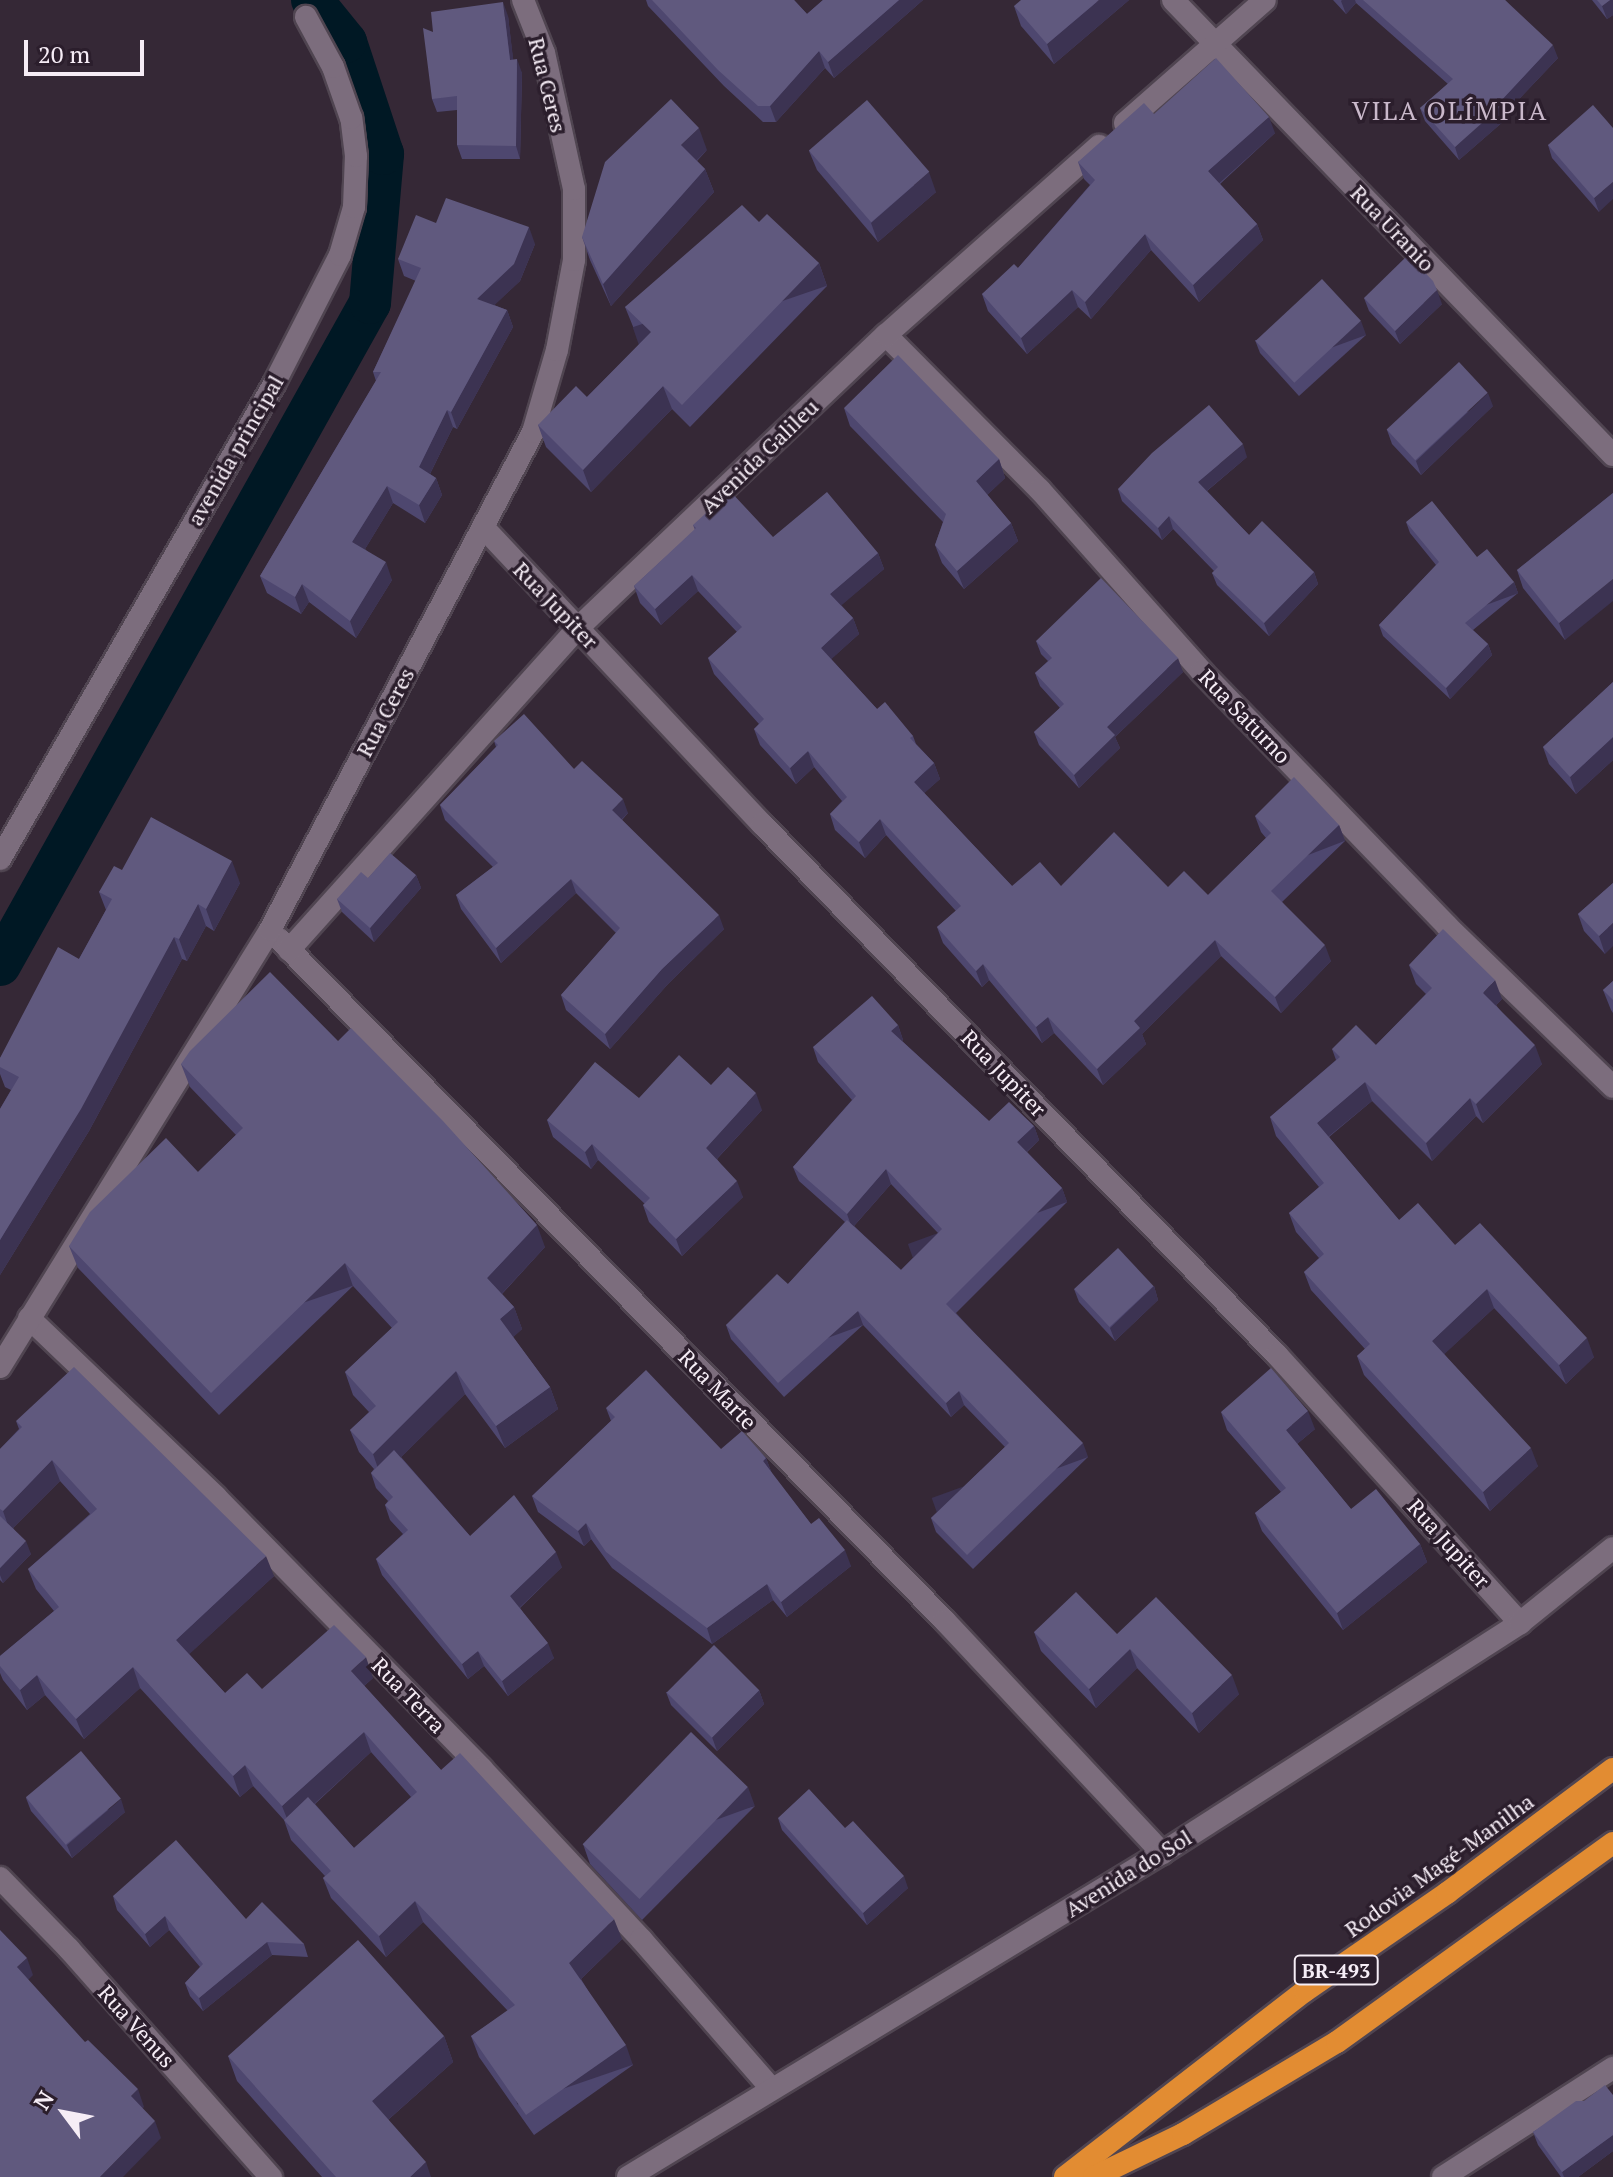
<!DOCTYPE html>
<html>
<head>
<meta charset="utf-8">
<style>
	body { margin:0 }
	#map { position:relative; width:1613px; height:2177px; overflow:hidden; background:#352836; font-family:"PT Serif",serif }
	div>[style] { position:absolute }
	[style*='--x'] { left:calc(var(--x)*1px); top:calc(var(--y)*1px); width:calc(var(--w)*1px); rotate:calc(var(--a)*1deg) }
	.canal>* { height:42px; margin:-21px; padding:0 21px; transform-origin:21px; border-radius:21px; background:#001824 }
	.roads { filter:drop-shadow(2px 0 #504551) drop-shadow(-2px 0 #504551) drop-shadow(0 2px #504551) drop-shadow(0 -2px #504551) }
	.minor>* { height:22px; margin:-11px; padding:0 11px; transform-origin:11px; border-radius:11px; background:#7c6d7d }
	.trunk>* { height:22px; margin:-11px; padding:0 11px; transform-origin:11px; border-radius:11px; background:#e28c32 }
	.wall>* { inset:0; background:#4e476f }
	.shaded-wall>* { inset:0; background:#3c3352; transform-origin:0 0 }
	.building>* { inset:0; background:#60597e; transform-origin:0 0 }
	span { translate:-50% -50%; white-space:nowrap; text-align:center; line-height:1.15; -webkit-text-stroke:7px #2b1e2c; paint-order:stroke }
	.shield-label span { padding:2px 6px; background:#2b1e2c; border:2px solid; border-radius:6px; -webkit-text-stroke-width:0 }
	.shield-label { font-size:20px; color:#f6edf6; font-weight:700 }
	.street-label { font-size:22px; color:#f6edf6 }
	.quarter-label { font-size:26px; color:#cab9cb; letter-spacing:2px }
	.north { position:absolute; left:24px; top:2073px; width:80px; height:80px; -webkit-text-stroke:6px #2b1e2c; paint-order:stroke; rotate:302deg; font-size:22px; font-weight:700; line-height:32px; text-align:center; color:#f6edf6 }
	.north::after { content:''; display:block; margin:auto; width:28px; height:36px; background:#f6edf6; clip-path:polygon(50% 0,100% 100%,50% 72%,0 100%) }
	.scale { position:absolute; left:24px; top:40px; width:120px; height:36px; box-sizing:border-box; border:4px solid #f6edf6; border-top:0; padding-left:10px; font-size:24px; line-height:28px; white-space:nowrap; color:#f6edf6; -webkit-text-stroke:6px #2b1e2c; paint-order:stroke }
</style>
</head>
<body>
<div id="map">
	<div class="canal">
		<div style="--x:0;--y:965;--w:758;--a:-60.8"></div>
		<div style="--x:370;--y:303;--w:150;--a:-85"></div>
		<div style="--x:383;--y:154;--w:118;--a:-108.3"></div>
		<div style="--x:346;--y:42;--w:54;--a:-129"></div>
	</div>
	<div class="roads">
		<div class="minor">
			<div style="--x:1173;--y:0;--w:633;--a:45.96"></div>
			<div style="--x:1125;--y:123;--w:186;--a:-41.3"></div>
			<div style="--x:886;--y:335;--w:218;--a:45.2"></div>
			<div style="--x:1040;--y:490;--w:244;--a:48.3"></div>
			<div style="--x:1202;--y:672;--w:353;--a:46"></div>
			<div style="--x:1447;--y:926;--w:231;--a:44.1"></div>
			<div style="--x:483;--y:527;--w:407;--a:46.8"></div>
			<div style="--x:762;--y:824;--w:740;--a:45.88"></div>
			<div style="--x:1277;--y:1355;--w:362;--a:47.8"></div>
			<div style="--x:0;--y:859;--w:548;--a:-60.02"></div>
			<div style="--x:274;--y:384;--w:145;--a:-62.9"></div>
			<div style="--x:340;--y:255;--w:50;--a:-73.7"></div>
			<div style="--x:354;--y:207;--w:51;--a:-87.8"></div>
			<div style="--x:356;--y:156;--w:38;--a:-97"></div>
			<div style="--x:351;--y:118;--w:54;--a:-109.4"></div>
			<div style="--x:333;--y:67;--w:57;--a:-118.4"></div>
			<div style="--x:279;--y:939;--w:953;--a:45.68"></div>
			<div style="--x:945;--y:1621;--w:318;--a:46.9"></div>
			<div style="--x:289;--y:950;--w:433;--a:-48.1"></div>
			<div style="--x:578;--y:628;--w:425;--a:-43.6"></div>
			<div style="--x:886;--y:335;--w:285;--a:-41.6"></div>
			<div style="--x:29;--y:1318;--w:259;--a:43.7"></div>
			<div style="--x:216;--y:1497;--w:380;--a:45.6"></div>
			<div style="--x:482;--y:1769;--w:233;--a:46.9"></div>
			<div style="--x:641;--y:1939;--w:199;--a:48.9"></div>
			<div style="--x:0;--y:1367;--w:514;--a:-58.29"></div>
			<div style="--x:270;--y:930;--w:563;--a:-62.16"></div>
			<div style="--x:533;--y:432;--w:85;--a:-73.7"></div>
			<div style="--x:557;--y:350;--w:92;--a:-79.3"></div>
			<div style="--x:574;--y:260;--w:71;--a:-90"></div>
			<div style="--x:574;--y:189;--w:139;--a:-102.4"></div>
			<div style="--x:544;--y:53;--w:57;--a:-111.6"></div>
			<div style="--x:0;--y:1878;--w:99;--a:45.8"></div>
			<div style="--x:69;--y:1949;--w:305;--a:48.5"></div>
			<div style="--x:628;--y:2177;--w:625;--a:-31.25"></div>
			<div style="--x:1162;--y:1853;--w:426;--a:-32.7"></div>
			<div style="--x:1520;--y:1623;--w:119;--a:-38.9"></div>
			<div style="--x:1443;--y:2177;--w:202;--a:-32.7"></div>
		</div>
		<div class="trunk">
			<div style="--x:1065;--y:2177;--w:304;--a:-37.8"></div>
			<div style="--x:1305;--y:1991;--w:173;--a:-34.6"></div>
			<div style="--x:1447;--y:1893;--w:207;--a:-36.8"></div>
			<div style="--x:1094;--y:2177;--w:99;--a:-25.8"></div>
			<div style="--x:1183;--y:2134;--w:179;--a:-30.9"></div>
			<div style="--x:1337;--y:2042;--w:340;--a:-35.8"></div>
		</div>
	</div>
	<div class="wall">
		<div style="clip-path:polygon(646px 0,794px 0,807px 14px,823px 0,923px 0,834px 78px,825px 68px,776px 122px,763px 122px,724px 86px,648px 6px)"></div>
		<div style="clip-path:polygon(1129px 0,1054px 64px,1021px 26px,1014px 6px)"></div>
		<div style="clip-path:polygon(1333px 0,1505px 0,1558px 58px,1503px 116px,1505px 120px,1459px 160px,1425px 121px,1420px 108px,1448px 84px,1356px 3px,1346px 14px)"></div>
		<div style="clip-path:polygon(1592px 0,1613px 0,1613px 15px,1607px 19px)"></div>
		<div style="clip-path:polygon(508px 16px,513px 60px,522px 73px,520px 159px,462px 159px,457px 145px,457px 110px,437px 112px,432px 99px,433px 32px)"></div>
		<div style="clip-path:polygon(1154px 114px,1275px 133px,1220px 184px,1257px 224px,1263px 240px,1199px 302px,1151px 250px,1091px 319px,1078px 307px,1027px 354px,988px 311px,982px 294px,1018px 268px,1090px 185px,1084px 179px,1078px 162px)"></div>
		<div style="clip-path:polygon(1613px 128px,1599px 212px,1552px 158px,1548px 145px)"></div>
		<div style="clip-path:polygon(707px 150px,697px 161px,705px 169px,714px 192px,611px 306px,590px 260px,582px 237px)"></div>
		<div style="clip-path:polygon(809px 151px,936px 192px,878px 242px,817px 170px)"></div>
		<div style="clip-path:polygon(759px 222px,819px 263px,827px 286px,690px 427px,672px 409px,591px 492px,546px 447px,538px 425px,587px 397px,644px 340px,634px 329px,625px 307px)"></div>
		<div style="clip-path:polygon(436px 223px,535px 244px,520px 281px,494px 305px,507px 310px,513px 327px,457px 429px,453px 427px,430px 474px,436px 478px,442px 495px,425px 523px,393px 503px,365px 549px,392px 580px,356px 638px,309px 602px,301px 614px,267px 593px,260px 576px,376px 381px,373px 372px,416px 281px,404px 276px,398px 259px)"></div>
		<div style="clip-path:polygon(1364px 298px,1442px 304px,1400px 344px,1369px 311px)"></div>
		<div style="clip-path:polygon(1366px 335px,1299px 396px,1260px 353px,1255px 340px)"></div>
		<div style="clip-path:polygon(1493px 406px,1421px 475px,1392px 444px,1387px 430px)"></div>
		<div style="clip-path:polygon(844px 408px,999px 459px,1005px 478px,987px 495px,1011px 523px,1018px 541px,964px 589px,942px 563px,935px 545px,943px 522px,850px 426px)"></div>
		<div style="clip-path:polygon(1247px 457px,1207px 491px,1249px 535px,1314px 572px,1318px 584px,1269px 636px,1217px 585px,1212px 573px,1214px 571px,1173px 529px,1162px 540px,1122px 501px,1118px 489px)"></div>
		<div style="clip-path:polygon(1613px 493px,1565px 640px,1523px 588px,1517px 570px)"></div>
		<div style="clip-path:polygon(1406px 522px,1514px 582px,1518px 593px,1473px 630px,1488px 644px,1492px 655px,1450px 699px,1383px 636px,1379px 625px,1436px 565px,1410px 533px)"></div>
		<div style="clip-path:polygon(693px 525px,878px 553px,884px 569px,841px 605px,853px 618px,859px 634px,831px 659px,877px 709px,913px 736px,916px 744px,934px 763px,940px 779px,924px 793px,1012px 886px,1168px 887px,1208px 895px,1266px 838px,1261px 832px,1255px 816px,1339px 825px,1345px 841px,1282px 902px,1331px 961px,1281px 1013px,1221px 956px,1142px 1034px,1146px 1044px,1103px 1085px,1054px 1033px,1042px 1043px,989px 980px,982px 987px,943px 943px,937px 927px,956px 911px,886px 835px,865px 858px,835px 830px,830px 814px,842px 801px,814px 767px,796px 784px,760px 745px,754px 729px,759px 724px,714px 674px,708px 658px,737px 632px,698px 591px,661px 625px,640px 603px,634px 586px,695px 530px)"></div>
		<div style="clip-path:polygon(1036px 641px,1183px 672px,1115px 737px,1120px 748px,1079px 788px,1039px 745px,1034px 732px,1060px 708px,1040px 686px,1035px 673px,1048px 661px,1041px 654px)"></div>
		<div style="clip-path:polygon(1613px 682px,1613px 760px,1576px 794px,1549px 764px,1543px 747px)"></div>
		<div style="clip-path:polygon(494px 741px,574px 769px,628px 813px,622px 820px,724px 929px,668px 984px,610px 1049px,566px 1010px,561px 995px,616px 933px,576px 893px,501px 963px,461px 909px,456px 895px,493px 867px,445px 820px,440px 805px,496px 747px)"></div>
		<div style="clip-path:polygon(122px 870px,240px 883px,214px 931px,206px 926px,187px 961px,182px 959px,89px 1131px,0 1275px,0 1109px,11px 1090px,5px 1087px,0 1074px,0 1058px,79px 959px,106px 910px,99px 892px)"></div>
		<div style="clip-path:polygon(416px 875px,421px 888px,374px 942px,342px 912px,337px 899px)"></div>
		<div style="clip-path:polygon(1613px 883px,1605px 954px,1584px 931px,1578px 914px)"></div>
		<div style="clip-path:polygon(1409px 965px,1502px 999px,1496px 1005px,1542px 1064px,1483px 1123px,1476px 1116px,1432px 1161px,1372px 1101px,1329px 1137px,1399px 1220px,1455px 1245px,1594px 1357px,1566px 1384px,1494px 1308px,1444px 1354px,1538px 1466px,1490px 1511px,1364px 1375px,1357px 1356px,1365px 1349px,1311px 1290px,1304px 1272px,1319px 1258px,1296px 1232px,1289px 1213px,1319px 1187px,1276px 1136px,1270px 1117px,1336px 1060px,1332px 1049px,1376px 1045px,1426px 994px,1416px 984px)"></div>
		<div style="clip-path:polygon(1613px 981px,1613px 1013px,1611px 1010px,1603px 990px)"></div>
		<div style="clip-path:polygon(evenodd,898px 1025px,903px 1040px,902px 1041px,989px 1121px,1034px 1126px,1039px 1140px,1027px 1152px,1062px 1188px,1067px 1202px,956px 1313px,1088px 1457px,973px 1569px,936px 1532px,931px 1518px,1005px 1447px,964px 1405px,951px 1417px,863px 1325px,784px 1397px,731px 1339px,726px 1325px,788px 1284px,845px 1222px,799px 1181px,793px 1167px,852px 1100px,818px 1062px,813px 1047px,898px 1025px,891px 1184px,938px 1233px,901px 1270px,854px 1226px,891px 1184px)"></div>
		<div style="clip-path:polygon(338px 1041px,545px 1247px,502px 1294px,514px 1307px,522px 1329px,513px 1337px,550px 1387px,558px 1409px,505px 1448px,465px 1394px,401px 1457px,470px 1536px,562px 1567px,520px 1608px,554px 1658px,508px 1696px,484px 1666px,468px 1679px,382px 1575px,376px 1559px,403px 1534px,390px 1520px,385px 1505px,388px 1501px,376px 1488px,371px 1473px,374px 1469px,359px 1452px,350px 1430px,369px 1412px,353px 1395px,345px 1372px,392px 1328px,353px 1286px,219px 1415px,78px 1268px,69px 1246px,198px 1172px,236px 1135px,190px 1087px,181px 1064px)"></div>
		<div style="clip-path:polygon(711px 1085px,762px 1110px,717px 1159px,743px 1197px,682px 1256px,649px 1222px,643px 1205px,645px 1204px,598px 1160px,591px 1169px,553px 1137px,547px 1120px,639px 1098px)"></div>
		<div style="clip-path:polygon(1154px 1286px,1158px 1300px,1115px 1341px,1079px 1302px,1074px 1289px)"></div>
		<div style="clip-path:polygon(606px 1408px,721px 1449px,766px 1458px,772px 1474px,811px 1524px,851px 1566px,787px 1617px,773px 1600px,712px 1644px,612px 1568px,591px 1539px,584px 1546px,538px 1512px,532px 1496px,611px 1421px)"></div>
		<div style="clip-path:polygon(1221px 1412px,1315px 1429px,1297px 1444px,1351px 1509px,1420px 1544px,1427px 1562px,1343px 1630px,1262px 1531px,1255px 1513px,1281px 1492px,1227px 1430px)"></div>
		<div style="clip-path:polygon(evenodd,16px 1421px,274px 1576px,189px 1654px,225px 1693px,373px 1678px,364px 1686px,441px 1770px,622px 1939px,581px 1979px,633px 2065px,534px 2135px,479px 2057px,471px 2036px,508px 2011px,423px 1922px,386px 1957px,331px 1898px,323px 1878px,325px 1876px,291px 1840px,284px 1820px,253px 1786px,240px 1797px,140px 1688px,84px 1739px,45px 1695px,27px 1710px,3px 1680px,0 1673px,0 1656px,54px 1611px,36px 1589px,28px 1569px,90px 1514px,60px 1481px,13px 1528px,31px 1554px,3px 1583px,0 1580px,0 1449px,19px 1429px,16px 1421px,371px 1752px,411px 1797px,354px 1848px,315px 1804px,371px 1752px)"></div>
		<div style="clip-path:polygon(1034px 1632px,1117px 1634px,1239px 1694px,1199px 1733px,1137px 1668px,1096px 1708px,1041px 1651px)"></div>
		<div style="clip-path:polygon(759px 1690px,764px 1704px,717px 1751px,671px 1705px,666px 1692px)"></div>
		<div style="clip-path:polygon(26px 1798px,125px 1812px,72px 1858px,31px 1811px)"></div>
		<div style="clip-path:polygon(755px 1806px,642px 1920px,590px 1864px,583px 1844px)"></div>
		<div style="clip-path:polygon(778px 1818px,845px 1828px,908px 1888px,867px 1925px,782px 1830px)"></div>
		<div style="clip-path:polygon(113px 1896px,246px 1919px,304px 1944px,308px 1957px,272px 1955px,203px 2011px,190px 1996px,185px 1983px,200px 1967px,169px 1930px,150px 1947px,117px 1910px)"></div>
		<div style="clip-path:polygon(444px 2036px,453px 2062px,388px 2120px,431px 2177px,322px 2177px,237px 2081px,228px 2056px)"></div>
		<div style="clip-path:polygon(1613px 2095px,1613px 2151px,1578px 2177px,1561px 2177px,1538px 2145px,1533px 2132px,1584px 2101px)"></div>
	</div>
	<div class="shaded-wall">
		<div style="clip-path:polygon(899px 0,923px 0,834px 78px,828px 62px)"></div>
		<div style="clip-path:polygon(1099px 0,1129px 0,1054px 64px,1047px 44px)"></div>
		<div style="clip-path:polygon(1342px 0,1355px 0,1356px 3px,1346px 14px,1341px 1px)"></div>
		<div style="clip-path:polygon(1610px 0,1613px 0,1613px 15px,1607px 19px,1602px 6px)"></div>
		<div style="clip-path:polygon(503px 2px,508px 16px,515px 74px,510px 60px)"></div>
		<div style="clip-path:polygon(1553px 45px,1558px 58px,1503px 116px,1505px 120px,1459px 160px,1455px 147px,1498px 104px)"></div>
		<div style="clip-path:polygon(819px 51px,825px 68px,776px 122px,770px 106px)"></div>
		<div style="clip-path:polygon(517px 59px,522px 73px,520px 159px,516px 146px)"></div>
		<div style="clip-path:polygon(1269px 117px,1275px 133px,1214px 188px,1208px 171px)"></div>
		<div style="clip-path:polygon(699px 128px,707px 150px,689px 168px,681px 145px)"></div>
		<div style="clip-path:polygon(705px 169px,714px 192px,611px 306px,603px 284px)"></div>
		<div style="clip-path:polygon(929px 172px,936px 192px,878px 242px,871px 223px)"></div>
		<div style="clip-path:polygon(1613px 182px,1613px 199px,1599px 212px,1594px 198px)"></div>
		<div style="clip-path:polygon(1257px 224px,1263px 240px,1199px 302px,1193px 285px)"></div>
		<div style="clip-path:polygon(529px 227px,535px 244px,520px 281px,483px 316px,477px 299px)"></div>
		<div style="clip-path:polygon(1145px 234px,1151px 250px,1091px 319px,1085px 302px)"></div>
		<div style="left:819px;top:263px;width:24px;height:197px;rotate:71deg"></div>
		<div style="clip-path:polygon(1072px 290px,1078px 307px,1027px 354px,1021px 338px)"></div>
		<div style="clip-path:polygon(1437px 290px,1442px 304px,1400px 344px,1395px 331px)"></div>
		<div style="clip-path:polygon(507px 310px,513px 327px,457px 429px,451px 412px)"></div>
		<div style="left:1361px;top:321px;width:15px;height:91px;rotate:70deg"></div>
		<div style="clip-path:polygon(663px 386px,672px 409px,591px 492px,583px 470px)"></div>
		<div style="clip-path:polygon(1488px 393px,1493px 406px,1421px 475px,1416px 461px)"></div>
		<div style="clip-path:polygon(447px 410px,453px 427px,425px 484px,419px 467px)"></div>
		<div style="clip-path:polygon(1243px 444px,1247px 457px,1203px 494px,1198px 482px)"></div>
		<div style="clip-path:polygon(999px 459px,1005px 478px,982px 500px,976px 481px)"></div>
		<div style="clip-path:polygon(436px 478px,442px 495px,425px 523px,419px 505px)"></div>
		<div style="clip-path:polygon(387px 486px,393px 503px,359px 559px,352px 542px)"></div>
		<div style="clip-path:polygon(1169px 516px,1173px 529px,1162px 540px,1158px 528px)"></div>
		<div style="clip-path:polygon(1011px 523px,1018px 541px,964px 589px,957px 571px)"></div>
		<div style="clip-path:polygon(878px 553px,884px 569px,836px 610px,830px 594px)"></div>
		<div style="clip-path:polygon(386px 562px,392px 580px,356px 638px,350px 621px)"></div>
		<div style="clip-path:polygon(1314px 572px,1318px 584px,1269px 636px,1264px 623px)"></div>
		<div style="clip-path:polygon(692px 575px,698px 591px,661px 625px,655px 609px)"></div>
		<div style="clip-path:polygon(1613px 579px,1613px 601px,1565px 640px,1559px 623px)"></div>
		<div style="left:1514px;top:582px;width:12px;height:64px;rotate:70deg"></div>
		<div style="clip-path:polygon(302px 584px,309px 602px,301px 614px,295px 597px)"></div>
		<div style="clip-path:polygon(853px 618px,859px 634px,826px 664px,821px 648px)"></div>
		<div style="clip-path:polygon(1488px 644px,1492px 655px,1450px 699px,1446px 688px)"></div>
		<div style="clip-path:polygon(1178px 658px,1183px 672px,1115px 737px,1120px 748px,1079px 788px,1074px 775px,1107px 727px)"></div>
		<div style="clip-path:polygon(1613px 737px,1613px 760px,1576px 794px,1570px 777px)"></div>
		<div style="clip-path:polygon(808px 751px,814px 767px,796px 784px,790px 768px)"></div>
		<div style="clip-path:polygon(934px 763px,940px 779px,919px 798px,914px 782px)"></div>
		<div style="clip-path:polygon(623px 799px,628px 813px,617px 824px,612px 810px)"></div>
		<div style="clip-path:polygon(880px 819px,886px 835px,865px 858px,859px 842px)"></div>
		<div style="left:1339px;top:825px;width:17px;height:95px;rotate:69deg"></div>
		<div style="clip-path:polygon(232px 861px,240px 883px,214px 931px,206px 909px)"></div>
		<div style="clip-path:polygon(416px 875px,421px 888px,374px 942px,370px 928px)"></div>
		<div style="clip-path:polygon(571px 879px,576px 893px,501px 963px,496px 948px)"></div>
		<div style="clip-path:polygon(198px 904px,206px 926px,187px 961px,179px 939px)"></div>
		<div style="clip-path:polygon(719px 915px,724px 929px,668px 984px,610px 1049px,605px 1034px,662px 969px)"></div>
		<div style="clip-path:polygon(1613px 923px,1613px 946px,1605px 954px,1599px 936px)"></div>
		<div style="clip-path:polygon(174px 937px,182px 959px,89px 1131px,0 1275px,0 1240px)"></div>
		<div style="clip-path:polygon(1215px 940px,1221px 956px,1142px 1034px,1146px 1044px,1103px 1085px,1097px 1069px,1134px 1021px)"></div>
		<div style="clip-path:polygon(1325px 945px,1331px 961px,1281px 1013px,1275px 997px)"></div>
		<div style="clip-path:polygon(983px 964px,989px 980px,982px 987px,976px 971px)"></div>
		<div style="clip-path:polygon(1495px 980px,1502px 999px,1490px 1011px,1483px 993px)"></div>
		<div style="clip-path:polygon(1048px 1017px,1054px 1033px,1042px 1043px,1036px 1027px)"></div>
		<div style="clip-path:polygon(898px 1025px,903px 1040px,896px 1046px,891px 1031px)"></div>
		<div style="clip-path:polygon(1535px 1045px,1542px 1064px,1483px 1123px,1476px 1104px)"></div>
		<div style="clip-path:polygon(1365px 1082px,1372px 1101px,1323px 1141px,1317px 1123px)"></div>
		<div style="clip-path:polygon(756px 1093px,762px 1110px,712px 1164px,706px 1148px)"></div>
		<div style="clip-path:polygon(1470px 1098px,1476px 1116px,1432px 1161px,1426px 1143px)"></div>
		<div style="clip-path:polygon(1034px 1126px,1039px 1140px,1022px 1156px,1017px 1142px)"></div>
		<div style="clip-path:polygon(592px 1144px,598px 1160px,591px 1169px,585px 1152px)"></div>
		<div style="clip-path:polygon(886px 1169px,891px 1184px,852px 1228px,847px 1214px)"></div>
		<div style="clip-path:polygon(737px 1181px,743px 1197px,682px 1256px,676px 1239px)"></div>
		<div style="left:1062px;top:1188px;width:15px;height:164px;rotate:70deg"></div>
		<div style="clip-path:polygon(537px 1225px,545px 1247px,495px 1301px,487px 1278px)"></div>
		<div style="left:345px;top:1263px;width:24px;height:187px;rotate:71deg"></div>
		<div style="clip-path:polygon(1154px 1286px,1158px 1300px,1115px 1341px,1110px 1328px)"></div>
		<div style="clip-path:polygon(1487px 1289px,1494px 1308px,1438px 1360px,1432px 1341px)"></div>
		<div style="clip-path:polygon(514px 1307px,522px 1329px,508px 1342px,500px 1319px)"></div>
		<div style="left:858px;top:1311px;width:15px;height:108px;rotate:70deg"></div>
		<div style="clip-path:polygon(1587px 1338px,1594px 1357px,1566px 1384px,1559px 1365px)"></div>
		<div style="clip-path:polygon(456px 1371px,465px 1394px,381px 1477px,373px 1454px)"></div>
		<div style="clip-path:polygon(550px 1387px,558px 1409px,505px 1448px,496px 1426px)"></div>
		<div style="clip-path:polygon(959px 1391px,964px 1405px,951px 1417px,946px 1403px)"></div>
		<div style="clip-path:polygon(1308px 1411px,1315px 1429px,1292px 1448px,1286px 1430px)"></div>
		<div style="left:1083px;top:1443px;width:15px;height:161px;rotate:70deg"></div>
		<div style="clip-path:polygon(1531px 1448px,1538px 1466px,1490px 1511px,1483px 1492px)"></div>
		<div style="clip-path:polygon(766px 1458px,772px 1474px,763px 1461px)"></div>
		<div style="clip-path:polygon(52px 1460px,60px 1481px,10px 1531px,3px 1511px)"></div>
		<div style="clip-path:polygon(586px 1523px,591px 1539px,584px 1546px,578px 1531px)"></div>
		<div style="clip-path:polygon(26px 1541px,31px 1554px,3px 1583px,0 1575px,0 1568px)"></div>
		<div style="clip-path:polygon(1420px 1544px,1427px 1562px,1343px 1630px,1337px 1613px)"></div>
		<div style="clip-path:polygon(845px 1550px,851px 1566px,787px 1617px,781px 1602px)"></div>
		<div style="clip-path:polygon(556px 1552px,562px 1567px,516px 1611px,510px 1596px)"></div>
		<div style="clip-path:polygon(266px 1556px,274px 1576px,183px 1660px,176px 1640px)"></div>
		<div style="clip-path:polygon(767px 1584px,773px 1600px,712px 1644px,707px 1628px)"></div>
		<div style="clip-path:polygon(548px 1643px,554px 1658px,508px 1696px,502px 1681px)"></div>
		<div style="clip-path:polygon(1130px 1649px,1137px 1668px,1096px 1708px,1089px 1689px)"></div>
		<div style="clip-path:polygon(478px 1651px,484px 1666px,468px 1679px,462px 1664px)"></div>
		<div style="clip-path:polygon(366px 1657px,373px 1678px,358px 1691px,351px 1671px)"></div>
		<div style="clip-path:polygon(133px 1667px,140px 1688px,84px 1739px,76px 1719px)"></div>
		<div style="clip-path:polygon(37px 1675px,45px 1695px,27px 1710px,20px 1690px)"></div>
		<div style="clip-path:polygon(1232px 1675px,1239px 1694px,1199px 1733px,1192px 1713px)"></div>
		<div style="clip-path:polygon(759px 1690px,764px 1704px,717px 1751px,712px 1737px)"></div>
		<div style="clip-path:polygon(364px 1732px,371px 1752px,290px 1826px,282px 1806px)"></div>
		<div style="clip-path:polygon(245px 1765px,253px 1786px,240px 1797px,233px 1776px)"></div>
		<div style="left:748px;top:1787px;width:20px;height:160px;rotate:70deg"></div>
		<div style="clip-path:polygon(121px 1799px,125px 1812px,72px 1858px,67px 1845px)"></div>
		<div style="clip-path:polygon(904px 1876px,908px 1888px,867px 1925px,863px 1913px)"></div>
		<div style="clip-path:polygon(415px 1901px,423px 1922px,386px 1957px,379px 1936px)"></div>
		<div style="clip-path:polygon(165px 1916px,169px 1930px,150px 1947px,145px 1934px)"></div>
		<div style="clip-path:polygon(614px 1919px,622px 1939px,577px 1983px,569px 1963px)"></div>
		<div style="clip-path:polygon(267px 1942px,272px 1955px,203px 2011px,199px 1998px)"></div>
		<div style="clip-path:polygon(27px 1958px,33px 1975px,23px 1985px,17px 1967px)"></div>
		<div style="clip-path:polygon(444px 2036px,453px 2062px,381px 2126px,372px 2101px)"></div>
		<div style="left:626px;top:2045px;width:21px;height:122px;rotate:71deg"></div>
		<div style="clip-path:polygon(138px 2089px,144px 2107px,137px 2114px,131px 2096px)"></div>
		<div style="clip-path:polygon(155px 2121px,161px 2138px,123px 2177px,100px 2177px)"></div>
		<div style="clip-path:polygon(1613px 2135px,1613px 2151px,1578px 2177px,1564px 2177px,1562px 2172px)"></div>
		<div style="clip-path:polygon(426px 2162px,431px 2177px,410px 2177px)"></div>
	</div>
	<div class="building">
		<div style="clip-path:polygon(652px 0,794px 0,807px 14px,823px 0,899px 0,828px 62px,819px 51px,770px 106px,758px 106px,718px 70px)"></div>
		<div style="clip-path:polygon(1021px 0,1099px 0,1047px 44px,1014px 6px)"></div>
		<div style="clip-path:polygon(1363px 0,1505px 0,1553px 45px,1498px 104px,1500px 107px,1455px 147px,1420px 108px,1453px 79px)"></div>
		<div style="clip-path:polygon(1597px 0,1610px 0,1602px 6px)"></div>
		<div style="clip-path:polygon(503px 2px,510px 60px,517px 59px,516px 146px,457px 145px,457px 96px,432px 99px,423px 28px,433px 32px,431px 12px)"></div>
		<div style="clip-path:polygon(1216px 58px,1269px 117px,1208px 171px,1257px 224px,1193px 285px,1145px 234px,1085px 302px,1072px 290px,1021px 338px,982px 294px,1014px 264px,1018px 268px,1095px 180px,1078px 162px,1144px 103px,1154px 114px)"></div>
		<div style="clip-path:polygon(671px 99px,699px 128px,681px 145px,705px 169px,603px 284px,582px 237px,605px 162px)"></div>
		<div style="left:867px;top:100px;width:95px;height:77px;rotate:49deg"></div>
		<div style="clip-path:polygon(1593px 105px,1613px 128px,1613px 182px,1594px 198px,1548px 145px)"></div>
		<div style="clip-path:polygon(446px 198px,529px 227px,514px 264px,477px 299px,507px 310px,451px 412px,447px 410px,419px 467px,436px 478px,419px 505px,387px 486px,352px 542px,386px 562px,350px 621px,302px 584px,295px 597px,260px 576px,381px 372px,373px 372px,421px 268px,398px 259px,416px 215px,436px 223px)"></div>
		<div style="clip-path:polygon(742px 205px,759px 222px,767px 214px,819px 263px,682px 405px,663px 386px,583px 470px,538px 425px,576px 386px,587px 397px,651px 332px,625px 307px)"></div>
		<div style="clip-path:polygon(1408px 255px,1433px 281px,1437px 290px,1395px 331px,1364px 298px)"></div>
		<div style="left:1322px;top:279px;width:57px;height:91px;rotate:47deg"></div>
		<div style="clip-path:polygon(898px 355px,999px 459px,976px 481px,1011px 523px,957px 571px,935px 545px,946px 514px,844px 408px)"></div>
		<div style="left:1459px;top:362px;width:42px;height:99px;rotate:47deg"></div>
		<div style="clip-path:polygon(1209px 405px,1243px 444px,1198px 482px,1249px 535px,1262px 521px,1314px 572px,1264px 623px,1212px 573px,1218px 567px,1169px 516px,1158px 528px,1118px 489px,1152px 453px)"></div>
		<div style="clip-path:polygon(730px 491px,773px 537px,827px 492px,878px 553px,830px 594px,853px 618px,821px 648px,877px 709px,885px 702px,913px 736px,910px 738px,934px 763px,914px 782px,1012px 886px,1040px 862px,1061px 886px,1114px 832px,1168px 887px,1184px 871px,1208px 895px,1271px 833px,1255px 816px,1294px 777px,1339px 825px,1271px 891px,1325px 945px,1275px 997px,1215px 940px,1134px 1021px,1140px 1028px,1097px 1069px,1048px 1017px,1036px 1027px,983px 964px,976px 971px,937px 927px,961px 906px,880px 819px,859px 842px,830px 814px,847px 797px,808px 751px,790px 768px,754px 729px,764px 719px,708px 658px,742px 627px,692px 575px,655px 609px,634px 586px,696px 528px,693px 525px)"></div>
		<div style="clip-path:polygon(1613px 493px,1613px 579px,1559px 623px,1517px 570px)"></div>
		<div style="clip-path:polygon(1432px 501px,1477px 557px,1487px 549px,1514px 582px,1465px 623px,1488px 644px,1446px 688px,1379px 625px,1439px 562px,1406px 522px)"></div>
		<div style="clip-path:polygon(1101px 578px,1178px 658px,1107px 727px,1115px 735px,1074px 775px,1034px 732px,1064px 704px,1035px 673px,1052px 658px,1036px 641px)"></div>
		<div style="clip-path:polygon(1613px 682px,1613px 737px,1570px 777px,1543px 747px)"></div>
		<div style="clip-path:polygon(524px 714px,574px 769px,582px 761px,623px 799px,612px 810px,719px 915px,662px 969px,605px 1034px,561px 995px,620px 928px,571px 879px,496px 948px,456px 895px,498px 863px,440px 805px,498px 745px,494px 741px)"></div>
		<div style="clip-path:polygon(151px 817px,232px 861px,206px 909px,198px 904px,179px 939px,174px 937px,81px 1109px,0 1240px,0 1109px,19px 1077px,0 1067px,0 1058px,58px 947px,79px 959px,112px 899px,99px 892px,114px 866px,122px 870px)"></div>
		<div style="clip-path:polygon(390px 853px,416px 875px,370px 928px,337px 899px,361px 872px,368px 878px)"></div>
		<div style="clip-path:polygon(1613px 883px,1613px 923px,1599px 936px,1578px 914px)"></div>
		<div style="clip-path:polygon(1443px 929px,1495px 980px,1483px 993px,1535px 1045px,1476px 1104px,1470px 1098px,1426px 1143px,1365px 1082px,1317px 1123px,1399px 1220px,1418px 1203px,1455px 1245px,1480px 1223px,1587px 1338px,1559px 1365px,1487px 1289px,1432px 1341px,1531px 1448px,1483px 1492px,1357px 1356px,1370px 1344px,1304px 1272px,1324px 1254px,1289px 1213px,1324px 1183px,1270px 1117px,1340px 1057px,1332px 1049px,1356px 1025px,1376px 1045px,1432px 988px,1409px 965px)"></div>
		<div style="clip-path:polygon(270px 972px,338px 1041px,351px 1028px,443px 1121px,537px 1225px,487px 1278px,514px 1307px,500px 1319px,550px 1387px,496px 1426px,456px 1371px,373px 1454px,350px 1430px,376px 1406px,345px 1372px,398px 1322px,345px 1263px,211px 1393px,69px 1246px,90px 1212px,166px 1138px,198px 1172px,243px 1128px,181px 1064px,190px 1051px)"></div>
		<div style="clip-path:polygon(1613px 981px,1613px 1000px,1603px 990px)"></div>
		<div style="clip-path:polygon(872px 996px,898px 1025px,891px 1031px,989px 1121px,1009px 1102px,1034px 1126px,1017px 1142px,1062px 1188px,946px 1304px,1083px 1443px,967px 1555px,931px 1518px,1009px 1443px,959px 1391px,946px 1403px,858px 1311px,778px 1383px,726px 1325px,777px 1274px,788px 1284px,847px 1220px,901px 1270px,942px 1229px,886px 1169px,847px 1214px,793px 1167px,856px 1096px,813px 1047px)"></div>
		<div style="clip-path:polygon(679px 1055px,711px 1085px,728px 1067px,756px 1093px,706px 1148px,737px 1181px,676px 1239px,643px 1205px,650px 1198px,592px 1144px,585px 1152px,547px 1120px,595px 1062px,639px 1098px)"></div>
		<div style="left:1118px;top:1248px;width:52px;height:60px;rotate:47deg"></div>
		<div style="clip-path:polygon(74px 1367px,266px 1556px,176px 1640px,225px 1693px,247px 1673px,262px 1689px,334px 1625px,366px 1657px,351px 1671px,441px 1770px,460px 1753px,614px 1919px,569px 1963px,626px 2045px,526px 2115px,471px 2036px,515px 2005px,415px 1901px,379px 1936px,323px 1878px,331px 1871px,284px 1820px,308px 1797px,354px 1848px,417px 1792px,364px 1732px,282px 1806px,245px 1765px,233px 1776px,133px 1667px,76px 1719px,37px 1675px,20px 1690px,0 1666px,0 1656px,59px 1607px,28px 1569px,97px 1509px,52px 1460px,3px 1511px,0 1509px,0 1449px,22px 1427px,16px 1421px)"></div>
		<div style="clip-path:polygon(1271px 1368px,1308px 1411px,1286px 1430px,1351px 1509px,1376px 1489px,1420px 1544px,1337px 1613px,1255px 1513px,1286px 1488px,1221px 1412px)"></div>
		<div style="clip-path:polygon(646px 1370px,721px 1449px,742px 1431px,766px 1458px,763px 1461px,811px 1524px,819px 1518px,845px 1550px,781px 1602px,767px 1584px,707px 1628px,606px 1552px,586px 1523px,578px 1531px,532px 1496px,615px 1417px,606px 1408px)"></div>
		<div style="clip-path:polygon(394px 1450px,470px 1536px,514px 1495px,556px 1552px,510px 1596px,548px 1643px,502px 1681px,478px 1651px,462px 1664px,376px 1559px,408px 1530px,385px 1505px,393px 1497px,371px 1473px)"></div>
		<div style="clip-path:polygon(0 1516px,26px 1541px,0 1568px)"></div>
		<div style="clip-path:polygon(1076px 1592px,1117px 1634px,1156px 1597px,1232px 1675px,1192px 1713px,1130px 1649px,1089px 1689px,1034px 1632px)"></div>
		<div style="left:714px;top:1645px;width:64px;height:67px;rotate:45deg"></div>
		<div style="left:691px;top:1732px;width:79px;height:156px;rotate:44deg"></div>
		<div style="left:81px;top:1751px;width:62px;height:72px;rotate:50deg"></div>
		<div style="clip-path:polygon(809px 1789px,845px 1828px,853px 1821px,904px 1876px,863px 1913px,778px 1818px)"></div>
		<div style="clip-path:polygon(176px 1840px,246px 1919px,262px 1902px,304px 1944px,267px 1942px,199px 1998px,185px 1983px,203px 1964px,165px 1916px,145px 1934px,113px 1896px)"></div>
		<div style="clip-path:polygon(0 1930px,27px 1958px,17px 1967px,85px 2042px,88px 2040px,138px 2089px,131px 2096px,155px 2121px,100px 2177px,0 2177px)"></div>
		<div style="clip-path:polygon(358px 1940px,444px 2036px,372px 2101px,426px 2162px,410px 2177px,336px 2177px,228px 2056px)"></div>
		<div style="clip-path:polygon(1605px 2085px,1613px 2095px,1613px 2135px,1562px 2172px,1533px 2132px,1576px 2101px,1584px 2101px)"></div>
	</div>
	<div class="shield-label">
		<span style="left:1336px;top:1970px">BR-493</span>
	</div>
	<div class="street-label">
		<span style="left:548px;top:85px;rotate:76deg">Rua Ceres</span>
		<span style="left:1393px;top:228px;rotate:46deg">Rua Uranio</span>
		<span style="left:235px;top:450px;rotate:-60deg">avenida principal</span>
		<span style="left:759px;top:456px;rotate:-44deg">Avenida Galileu</span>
		<span style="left:556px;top:605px;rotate:46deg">Rua Jupiter</span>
		<span style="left:385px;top:712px;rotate:-62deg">Rua Ceres</span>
		<span style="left:1245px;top:716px;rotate:46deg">Rua Saturno</span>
		<span style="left:1004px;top:1073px;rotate:46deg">Rua Jupiter</span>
		<span style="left:718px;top:1389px;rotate:46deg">Rua Marte</span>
		<span style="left:1449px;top:1543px;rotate:48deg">Rua Jupiter</span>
		<span style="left:409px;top:1695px;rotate:46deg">Rua Terra</span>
		<span style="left:1439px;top:1865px;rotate:-36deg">Rodovia Magé-Manilha</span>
		<span style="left:1128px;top:1873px;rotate:-32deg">Avenida do Sol</span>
		<span style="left:137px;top:2026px;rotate:48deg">Rua Venus</span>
	</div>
	<div class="quarter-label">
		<span style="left:1450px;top:111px">VILA OLÍMPIA</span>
	</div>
	<div class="north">N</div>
	<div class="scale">20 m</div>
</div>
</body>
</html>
